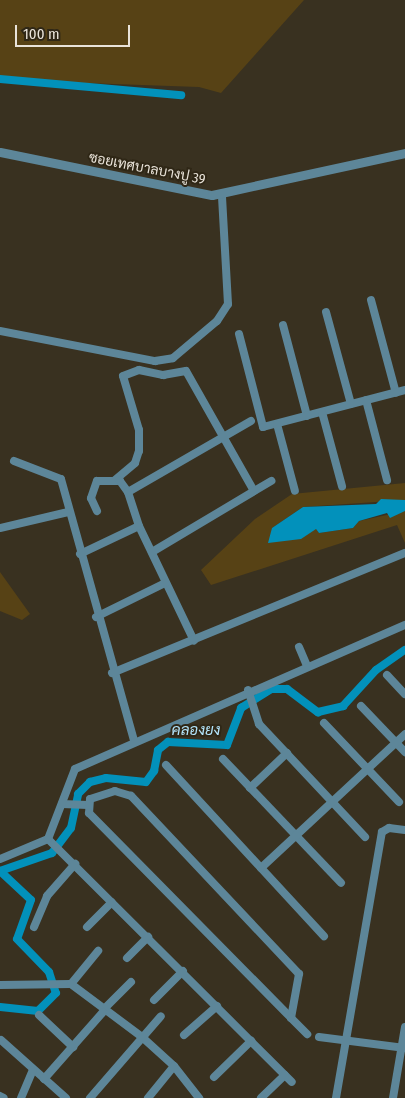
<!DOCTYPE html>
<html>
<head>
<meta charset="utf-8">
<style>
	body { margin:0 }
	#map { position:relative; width:405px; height:1098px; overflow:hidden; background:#393120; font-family:"Fira Sans Condensed",Sarabun,sans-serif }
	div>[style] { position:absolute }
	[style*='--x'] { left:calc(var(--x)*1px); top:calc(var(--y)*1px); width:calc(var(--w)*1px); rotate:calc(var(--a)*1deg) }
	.green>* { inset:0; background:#574215 }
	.water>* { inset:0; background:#0291bb }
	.canal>* { height:8px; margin:-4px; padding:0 4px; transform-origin:4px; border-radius:4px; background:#0291bb }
	.minor>* { height:8px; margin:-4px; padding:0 4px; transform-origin:4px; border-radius:4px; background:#5d8699 }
	.tertiary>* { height:9px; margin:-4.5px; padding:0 4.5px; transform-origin:4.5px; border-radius:4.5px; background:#5d8699 }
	span { translate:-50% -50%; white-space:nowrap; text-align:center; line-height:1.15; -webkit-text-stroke:4px #2f2716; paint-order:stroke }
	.street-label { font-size:14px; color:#e9e3d9 }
	.water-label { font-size:15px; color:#b3e4fb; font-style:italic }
	.scale { position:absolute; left:15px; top:25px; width:115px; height:22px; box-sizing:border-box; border:2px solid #e9e3d9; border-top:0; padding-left:6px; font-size:15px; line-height:18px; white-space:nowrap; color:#e9e3d9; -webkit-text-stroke:4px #2f2716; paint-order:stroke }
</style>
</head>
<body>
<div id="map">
	<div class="green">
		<div style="clip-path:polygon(0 0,304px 0,221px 93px,199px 87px,0 80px)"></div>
		<div style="clip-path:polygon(405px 483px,405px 500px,303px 507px,272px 528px,316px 529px,319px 533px,353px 528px,359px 521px,405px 511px,405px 543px,397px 525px,211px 585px,201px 570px,255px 519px,292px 494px)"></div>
		<div style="clip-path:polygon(0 572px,30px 614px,22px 620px,0 611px)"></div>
	</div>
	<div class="water">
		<div style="clip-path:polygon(381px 499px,405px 500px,405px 511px,390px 518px,387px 513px,359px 521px,353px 528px,319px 533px,316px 529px,301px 539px,268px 543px,272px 528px,303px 507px,376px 504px)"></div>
	</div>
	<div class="canal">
		<div style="--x:0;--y:79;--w:182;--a:5.1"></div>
		<div style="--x:0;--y:871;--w:55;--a:-19.1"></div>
		<div style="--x:52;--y:853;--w:31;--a:-53"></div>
		<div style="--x:71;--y:828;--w:35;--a:-78"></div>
		<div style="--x:78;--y:794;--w:17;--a:-45"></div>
		<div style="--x:90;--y:782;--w:16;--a:-14"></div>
		<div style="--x:106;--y:778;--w:40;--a:5.7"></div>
		<div style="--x:146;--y:782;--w:14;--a:-54"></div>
		<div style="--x:154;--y:771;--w:21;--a:-79"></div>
		<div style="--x:158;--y:750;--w:13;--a:-39"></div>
		<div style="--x:168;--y:742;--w:59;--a:2.9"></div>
		<div style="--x:227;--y:745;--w:40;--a:-69"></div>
		<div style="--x:241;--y:708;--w:36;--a:-32"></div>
		<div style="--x:272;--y:689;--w:15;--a:0"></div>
		<div style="--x:287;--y:689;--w:39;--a:37"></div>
		<div style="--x:318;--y:712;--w:26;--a:-13"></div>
		<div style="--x:343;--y:706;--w:49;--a:-47.5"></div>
		<div style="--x:376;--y:670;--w:35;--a:-35"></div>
		<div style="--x:0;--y:871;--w:42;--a:43.1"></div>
		<div style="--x:31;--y:900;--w:41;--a:109.7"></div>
		<div style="--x:17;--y:939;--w:46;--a:45.9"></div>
		<div style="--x:49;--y:972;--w:22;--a:72"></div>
		<div style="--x:56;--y:993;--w:25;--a:135"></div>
		<div style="--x:38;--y:1011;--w:38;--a:-174"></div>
	</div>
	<div class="minor">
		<div style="--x:371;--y:300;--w:96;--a:75"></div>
		<div style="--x:326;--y:312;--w:95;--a:74.8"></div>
		<div style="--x:283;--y:325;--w:94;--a:75.2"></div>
		<div style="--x:0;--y:331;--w:158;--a:11"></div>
		<div style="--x:155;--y:361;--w:18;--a:-9"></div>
		<div style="--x:173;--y:358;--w:57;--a:-40.1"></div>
		<div style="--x:217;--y:321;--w:20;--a:-57"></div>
		<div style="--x:228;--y:304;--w:109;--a:-93.2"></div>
		<div style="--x:239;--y:334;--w:96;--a:75.5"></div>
		<div style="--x:263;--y:427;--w:147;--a:-14.6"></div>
		<div style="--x:366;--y:400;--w:83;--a:75.3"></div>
		<div style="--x:322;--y:412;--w:77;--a:74.9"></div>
		<div style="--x:277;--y:424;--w:69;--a:75"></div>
		<div style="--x:14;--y:461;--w:50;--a:21"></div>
		<div style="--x:61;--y:479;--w:272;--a:74.4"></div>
		<div style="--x:115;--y:480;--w:26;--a:-40"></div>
		<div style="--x:135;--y:463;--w:13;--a:-72"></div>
		<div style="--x:139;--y:451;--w:21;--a:-90"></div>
		<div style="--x:139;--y:430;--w:56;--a:-106.5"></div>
		<div style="--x:123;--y:376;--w:17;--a:-21"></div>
		<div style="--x:139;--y:370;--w:25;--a:12"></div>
		<div style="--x:163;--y:375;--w:23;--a:-10"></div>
		<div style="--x:186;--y:371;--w:138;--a:60.5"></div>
		<div style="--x:97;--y:511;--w:14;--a:-115"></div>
		<div style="--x:91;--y:498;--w:18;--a:-71"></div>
		<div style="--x:97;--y:481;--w:23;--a:0"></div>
		<div style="--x:120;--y:481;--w:14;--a:54"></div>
		<div style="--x:139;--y:526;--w:127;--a:64.4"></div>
		<div style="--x:0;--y:528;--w:70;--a:-13.2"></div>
		<div style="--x:152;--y:552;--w:139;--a:-30.8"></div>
		<div style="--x:80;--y:554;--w:65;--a:-25.4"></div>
		<div style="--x:139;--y:526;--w:36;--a:-108"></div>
		<div style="--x:128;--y:492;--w:142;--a:-30"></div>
		<div style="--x:96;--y:617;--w:77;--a:-26.2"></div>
		<div style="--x:299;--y:647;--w:21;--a:67"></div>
		<div style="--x:112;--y:673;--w:317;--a:-22.3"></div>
		<div style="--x:387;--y:675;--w:26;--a:47"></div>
		<div style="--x:248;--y:690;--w:36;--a:72"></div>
		<div style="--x:259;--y:724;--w:155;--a:46.8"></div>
		<div style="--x:361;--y:706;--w:64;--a:46.3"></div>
		<div style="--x:324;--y:723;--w:109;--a:46.5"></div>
		<div style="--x:223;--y:759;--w:171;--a:46.4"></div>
		<div style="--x:166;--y:765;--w:233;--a:47.3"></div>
		<div style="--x:250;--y:788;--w:51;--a:-43.4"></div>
		<div style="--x:62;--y:804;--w:26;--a:2"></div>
		<div style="--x:48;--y:839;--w:344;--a:44.9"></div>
		<div style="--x:0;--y:859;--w:52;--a:-22.6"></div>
		<div style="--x:48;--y:839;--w:75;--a:-68.9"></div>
		<div style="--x:75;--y:769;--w:360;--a:-23.6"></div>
		<div style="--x:261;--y:868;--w:197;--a:-42.9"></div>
		<div style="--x:34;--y:927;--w:34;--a:-67"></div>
		<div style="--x:47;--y:896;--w:43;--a:-48.8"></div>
		<div style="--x:87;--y:927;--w:35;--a:-45"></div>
		<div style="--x:127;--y:958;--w:30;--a:-45"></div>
		<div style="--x:71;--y:984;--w:43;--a:-50.7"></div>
		<div style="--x:0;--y:985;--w:71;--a:-0.8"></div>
		<div style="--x:71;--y:984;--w:89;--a:36.7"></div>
		<div style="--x:142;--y:1037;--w:43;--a:42.2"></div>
		<div style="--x:174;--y:1066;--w:41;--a:52"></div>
		<div style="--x:154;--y:1000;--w:41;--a:-45"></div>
		<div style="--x:107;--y:1006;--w:34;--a:-45"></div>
		<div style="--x:39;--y:1015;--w:47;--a:43.3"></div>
		<div style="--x:291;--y:1018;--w:45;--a:-79.7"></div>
		<div style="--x:299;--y:974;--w:245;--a:-133.3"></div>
		<div style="--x:131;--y:796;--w:17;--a:-163"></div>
		<div style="--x:115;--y:791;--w:26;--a:162"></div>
		<div style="--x:90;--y:799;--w:14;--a:94"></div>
		<div style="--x:89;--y:813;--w:288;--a:45.4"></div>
		<div style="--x:291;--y:1018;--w:23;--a:45"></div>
		<div style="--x:184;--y:1035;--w:44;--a:-41.3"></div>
		<div style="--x:319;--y:1037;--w:87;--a:7.3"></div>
		<div style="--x:1;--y:1040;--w:87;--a:41.7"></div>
		<div style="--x:214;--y:1077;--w:52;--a:-44.2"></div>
		<div style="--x:44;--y:1079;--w:89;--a:-48.6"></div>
		<div style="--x:0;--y:1096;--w:4;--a:27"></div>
		<div style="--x:21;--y:1098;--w:30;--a:-67"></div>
		<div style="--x:90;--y:1098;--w:108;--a:-49.1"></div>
		<div style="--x:148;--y:1098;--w:41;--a:-50.9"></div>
		<div style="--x:261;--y:1098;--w:33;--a:-44"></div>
		<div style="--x:336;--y:1098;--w:270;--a:-80.2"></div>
		<div style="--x:382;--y:832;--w:8;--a:-30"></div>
		<div style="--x:389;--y:828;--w:16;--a:7"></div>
		<div style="--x:393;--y:1098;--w:72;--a:-80.4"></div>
	</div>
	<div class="tertiary">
		<div style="--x:0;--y:152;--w:216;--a:11.5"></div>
		<div style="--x:212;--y:195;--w:198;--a:-12.3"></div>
	</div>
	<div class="street-label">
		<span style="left:147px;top:169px;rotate:11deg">ซอยเทศบาลบางปู 39</span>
	</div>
	<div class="water-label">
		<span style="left:196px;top:731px">คลองยง</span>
	</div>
	<div class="scale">100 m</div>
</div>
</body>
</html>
